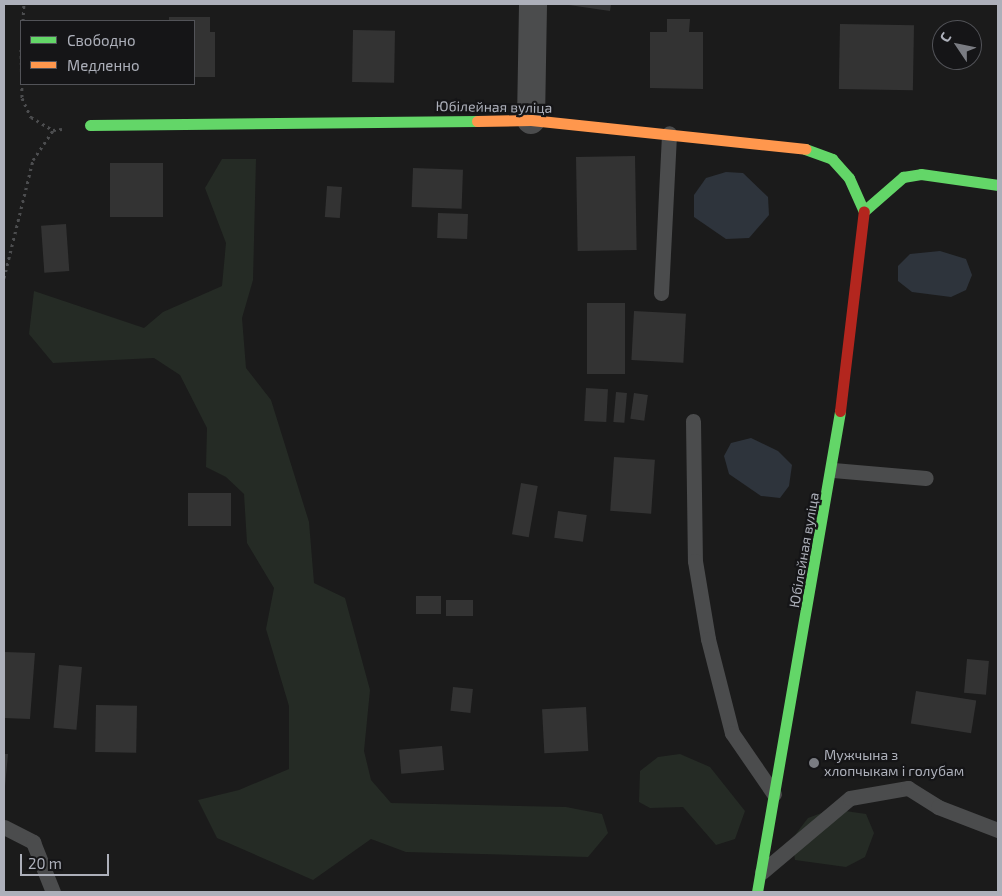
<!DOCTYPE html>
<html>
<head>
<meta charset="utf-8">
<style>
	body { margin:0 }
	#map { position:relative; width:1002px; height:896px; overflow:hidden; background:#1b1b1b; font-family:"Exo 2",sans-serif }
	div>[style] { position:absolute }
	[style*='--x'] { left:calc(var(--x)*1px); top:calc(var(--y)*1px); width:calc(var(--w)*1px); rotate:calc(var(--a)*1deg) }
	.green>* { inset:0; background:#252b25 }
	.water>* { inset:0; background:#2e343c }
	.building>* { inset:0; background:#333; transform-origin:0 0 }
	.path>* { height:3px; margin-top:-1.5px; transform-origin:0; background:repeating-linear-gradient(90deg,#4c4d4f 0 2.5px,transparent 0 6.5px) }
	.lane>* { height:15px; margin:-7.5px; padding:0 7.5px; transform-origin:7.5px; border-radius:7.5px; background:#4b4c4d }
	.street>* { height:28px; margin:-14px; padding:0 14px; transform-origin:14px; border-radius:14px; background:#4b4c4d }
	.fast>* { height:11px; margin:-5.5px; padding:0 5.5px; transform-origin:5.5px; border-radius:5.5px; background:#63d668 }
	.slow>* { height:11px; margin:-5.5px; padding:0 5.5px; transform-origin:5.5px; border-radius:5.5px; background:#ff974d }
	.jam>* { height:11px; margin:-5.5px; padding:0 5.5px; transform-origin:5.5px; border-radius:5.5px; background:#b3261e }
	.dots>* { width:14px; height:14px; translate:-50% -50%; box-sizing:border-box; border:2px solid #151517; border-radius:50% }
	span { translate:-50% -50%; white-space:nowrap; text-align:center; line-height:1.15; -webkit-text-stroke:4.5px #151517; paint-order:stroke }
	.street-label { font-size:14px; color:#adb0ba }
	.poi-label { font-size:14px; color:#adb0ba }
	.left { translate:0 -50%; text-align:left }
	.frame { position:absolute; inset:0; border:5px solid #adb0ba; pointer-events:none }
	.legend { position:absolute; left:20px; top:20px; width:175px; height:65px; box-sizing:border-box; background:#151517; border:1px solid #525358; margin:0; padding:6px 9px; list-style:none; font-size:15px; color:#adb0ba }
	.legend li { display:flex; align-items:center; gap:10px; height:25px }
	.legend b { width:25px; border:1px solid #525358 }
	.north { position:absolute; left:932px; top:20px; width:50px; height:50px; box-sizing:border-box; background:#151517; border:1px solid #525358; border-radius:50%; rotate:304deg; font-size:14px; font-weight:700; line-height:20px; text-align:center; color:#adb0ba }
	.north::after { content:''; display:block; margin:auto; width:18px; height:22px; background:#7a7c82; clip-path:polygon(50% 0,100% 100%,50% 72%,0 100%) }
	.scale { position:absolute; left:20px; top:854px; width:89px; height:22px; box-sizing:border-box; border:2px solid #adb0ba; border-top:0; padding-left:6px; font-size:15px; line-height:18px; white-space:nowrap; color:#adb0ba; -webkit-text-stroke:4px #151517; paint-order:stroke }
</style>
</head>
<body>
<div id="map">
	<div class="green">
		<div style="clip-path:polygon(222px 159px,256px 159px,253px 280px,242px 318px,246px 368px,271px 400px,309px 522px,314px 583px,345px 598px,370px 690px,364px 751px,371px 780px,391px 803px,566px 807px,602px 814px,608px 833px,588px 857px,406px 852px,371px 839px,313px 880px,217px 838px,198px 800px,239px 790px,289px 769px,289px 706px,266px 629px,274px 588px,247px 543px,244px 494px,226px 477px,206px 467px,207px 428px,180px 375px,154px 358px,53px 363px,29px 334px,34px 291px,144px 328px,163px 312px,222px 286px,226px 243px,205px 188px)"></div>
		<div style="clip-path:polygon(680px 754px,710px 767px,745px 811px,735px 839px,716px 845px,683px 807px,650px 808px,639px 802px,640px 771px,658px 757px)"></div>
		<div style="clip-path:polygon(832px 809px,866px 814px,874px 833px,865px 857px,846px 867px,795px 860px,792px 839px,808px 818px)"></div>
	</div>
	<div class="water">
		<div style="clip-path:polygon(726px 172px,743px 173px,768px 197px,769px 215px,749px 238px,726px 239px,694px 217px,694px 195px,706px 178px)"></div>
		<div style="clip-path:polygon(940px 251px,966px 259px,972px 275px,966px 290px,951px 297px,912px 292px,898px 281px,898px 266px,910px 254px)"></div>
		<div style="clip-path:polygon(751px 438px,778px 451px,792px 465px,789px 486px,780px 498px,761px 496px,729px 474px,724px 456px,731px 443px)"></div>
	</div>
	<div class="building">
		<div style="clip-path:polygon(562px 4px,611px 4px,610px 11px)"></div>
		<div style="clip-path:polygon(169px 17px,210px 17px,210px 32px,215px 32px,215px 77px,194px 77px,194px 21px,169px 21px)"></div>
		<div style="clip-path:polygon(667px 19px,690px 19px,689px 32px,703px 32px,703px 89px,650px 88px,650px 32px,667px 32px)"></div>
		<div style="left:840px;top:24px;width:74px;height:65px;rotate:1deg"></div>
		<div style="left:353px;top:30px;width:42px;height:52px;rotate:1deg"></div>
		<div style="left:635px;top:156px;width:94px;height:59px;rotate:89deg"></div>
		<div style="left:110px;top:163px;width:53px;height:54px"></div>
		<div style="left:413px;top:168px;width:50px;height:39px;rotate:2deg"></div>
		<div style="left:327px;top:186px;width:15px;height:31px;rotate:4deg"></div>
		<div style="left:438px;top:213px;width:30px;height:25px;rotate:2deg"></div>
		<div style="left:66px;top:224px;width:47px;height:25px;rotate:86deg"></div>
		<div style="left:587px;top:303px;width:38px;height:71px"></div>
		<div style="left:634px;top:311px;width:52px;height:49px;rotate:3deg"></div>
		<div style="left:586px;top:388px;width:22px;height:33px;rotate:3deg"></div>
		<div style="left:616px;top:392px;width:11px;height:30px;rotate:5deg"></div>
		<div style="left:634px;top:393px;width:14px;height:26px;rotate:8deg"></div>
		<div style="left:614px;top:457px;width:41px;height:54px;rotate:4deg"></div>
		<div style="left:521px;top:483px;width:17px;height:52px;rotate:10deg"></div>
		<div style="left:188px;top:493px;width:43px;height:33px"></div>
		<div style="left:558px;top:511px;width:29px;height:27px;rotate:8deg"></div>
		<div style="left:416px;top:596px;width:25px;height:18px"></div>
		<div style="left:446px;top:600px;width:27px;height:16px"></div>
		<div style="clip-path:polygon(4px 652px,35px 653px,30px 719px,4px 718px)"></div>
		<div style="left:967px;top:659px;width:22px;height:34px;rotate:5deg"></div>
		<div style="left:59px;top:665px;width:23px;height:63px;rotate:5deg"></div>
		<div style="left:453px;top:687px;width:20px;height:24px;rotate:6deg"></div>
		<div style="left:916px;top:691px;width:61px;height:33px;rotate:9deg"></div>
		<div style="left:96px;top:705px;width:41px;height:47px;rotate:1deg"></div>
		<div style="left:586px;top:707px;width:44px;height:44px;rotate:87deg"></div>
		<div style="left:442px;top:746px;width:24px;height:43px;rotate:85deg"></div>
		<div style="clip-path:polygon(4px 754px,8px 754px,5px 786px,4px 786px)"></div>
	</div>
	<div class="path">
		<div style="--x:23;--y:21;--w:17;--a:-87"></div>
		<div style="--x:21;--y:49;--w:49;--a:88.8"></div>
		<div style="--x:22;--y:98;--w:21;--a:65"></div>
		<div style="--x:31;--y:117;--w:26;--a:31"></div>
		<div style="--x:53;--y:130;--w:9;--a:-6"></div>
		<div style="--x:4;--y:278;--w:122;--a:-76.2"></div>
		<div style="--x:33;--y:160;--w:36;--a:-56"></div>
	</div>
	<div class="lane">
		<div style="--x:661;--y:293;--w:160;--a:-87.1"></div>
		<div style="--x:693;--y:421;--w:140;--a:89.2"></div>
		<div style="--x:695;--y:561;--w:79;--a:80.5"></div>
		<div style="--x:708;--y:639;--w:97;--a:75.7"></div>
		<div style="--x:732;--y:733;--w:74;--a:55.5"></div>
		<div style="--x:833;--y:470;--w:93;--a:4.9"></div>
		<div style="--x:4;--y:827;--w:33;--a:27"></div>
		<div style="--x:33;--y:842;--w:54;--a:68.2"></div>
		<div style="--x:762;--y:872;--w:115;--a:-40.1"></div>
		<div style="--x:850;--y:798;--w:59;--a:-9.8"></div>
		<div style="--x:908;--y:788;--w:36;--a:32"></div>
		<div style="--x:938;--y:807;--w:64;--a:21"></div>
	</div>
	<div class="street">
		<div style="--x:531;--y:120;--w:116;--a:-89"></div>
	</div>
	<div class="fast">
		<div style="--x:90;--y:125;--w:387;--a:-0.6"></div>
		<div style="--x:805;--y:149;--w:29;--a:20"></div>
		<div style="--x:832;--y:159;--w:25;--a:48"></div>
		<div style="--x:849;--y:178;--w:36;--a:66"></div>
		<div style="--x:864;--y:211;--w:52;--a:-41.1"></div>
		<div style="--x:903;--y:177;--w:18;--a:-9"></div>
		<div style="--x:921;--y:174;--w:78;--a:8.1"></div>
		<div style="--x:757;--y:892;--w:488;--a:-80.2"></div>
	</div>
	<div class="slow">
		<div style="--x:477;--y:121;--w:54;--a:-1.1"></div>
		<div style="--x:531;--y:120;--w:276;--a:6"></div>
	</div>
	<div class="jam">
		<div style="--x:840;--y:411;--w:201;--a:-83.2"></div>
	</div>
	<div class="dots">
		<div style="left:814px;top:763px;background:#7a7c82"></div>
	</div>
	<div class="street-label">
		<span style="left:494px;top:107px;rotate:1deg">Юбілейная вуліца</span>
		<span style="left:804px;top:550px;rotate:-80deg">Юбілейная вуліца</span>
	</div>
	<div class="poi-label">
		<span class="left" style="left:824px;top:763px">Мужчына з<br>хлопчыкам і голубам</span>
	</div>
	<div class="frame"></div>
	<ul class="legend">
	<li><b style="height:6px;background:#63d668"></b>Свободно</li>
	<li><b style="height:6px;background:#ff974d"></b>Медленно</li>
	</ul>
	<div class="north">С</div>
	<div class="scale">20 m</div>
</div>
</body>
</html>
